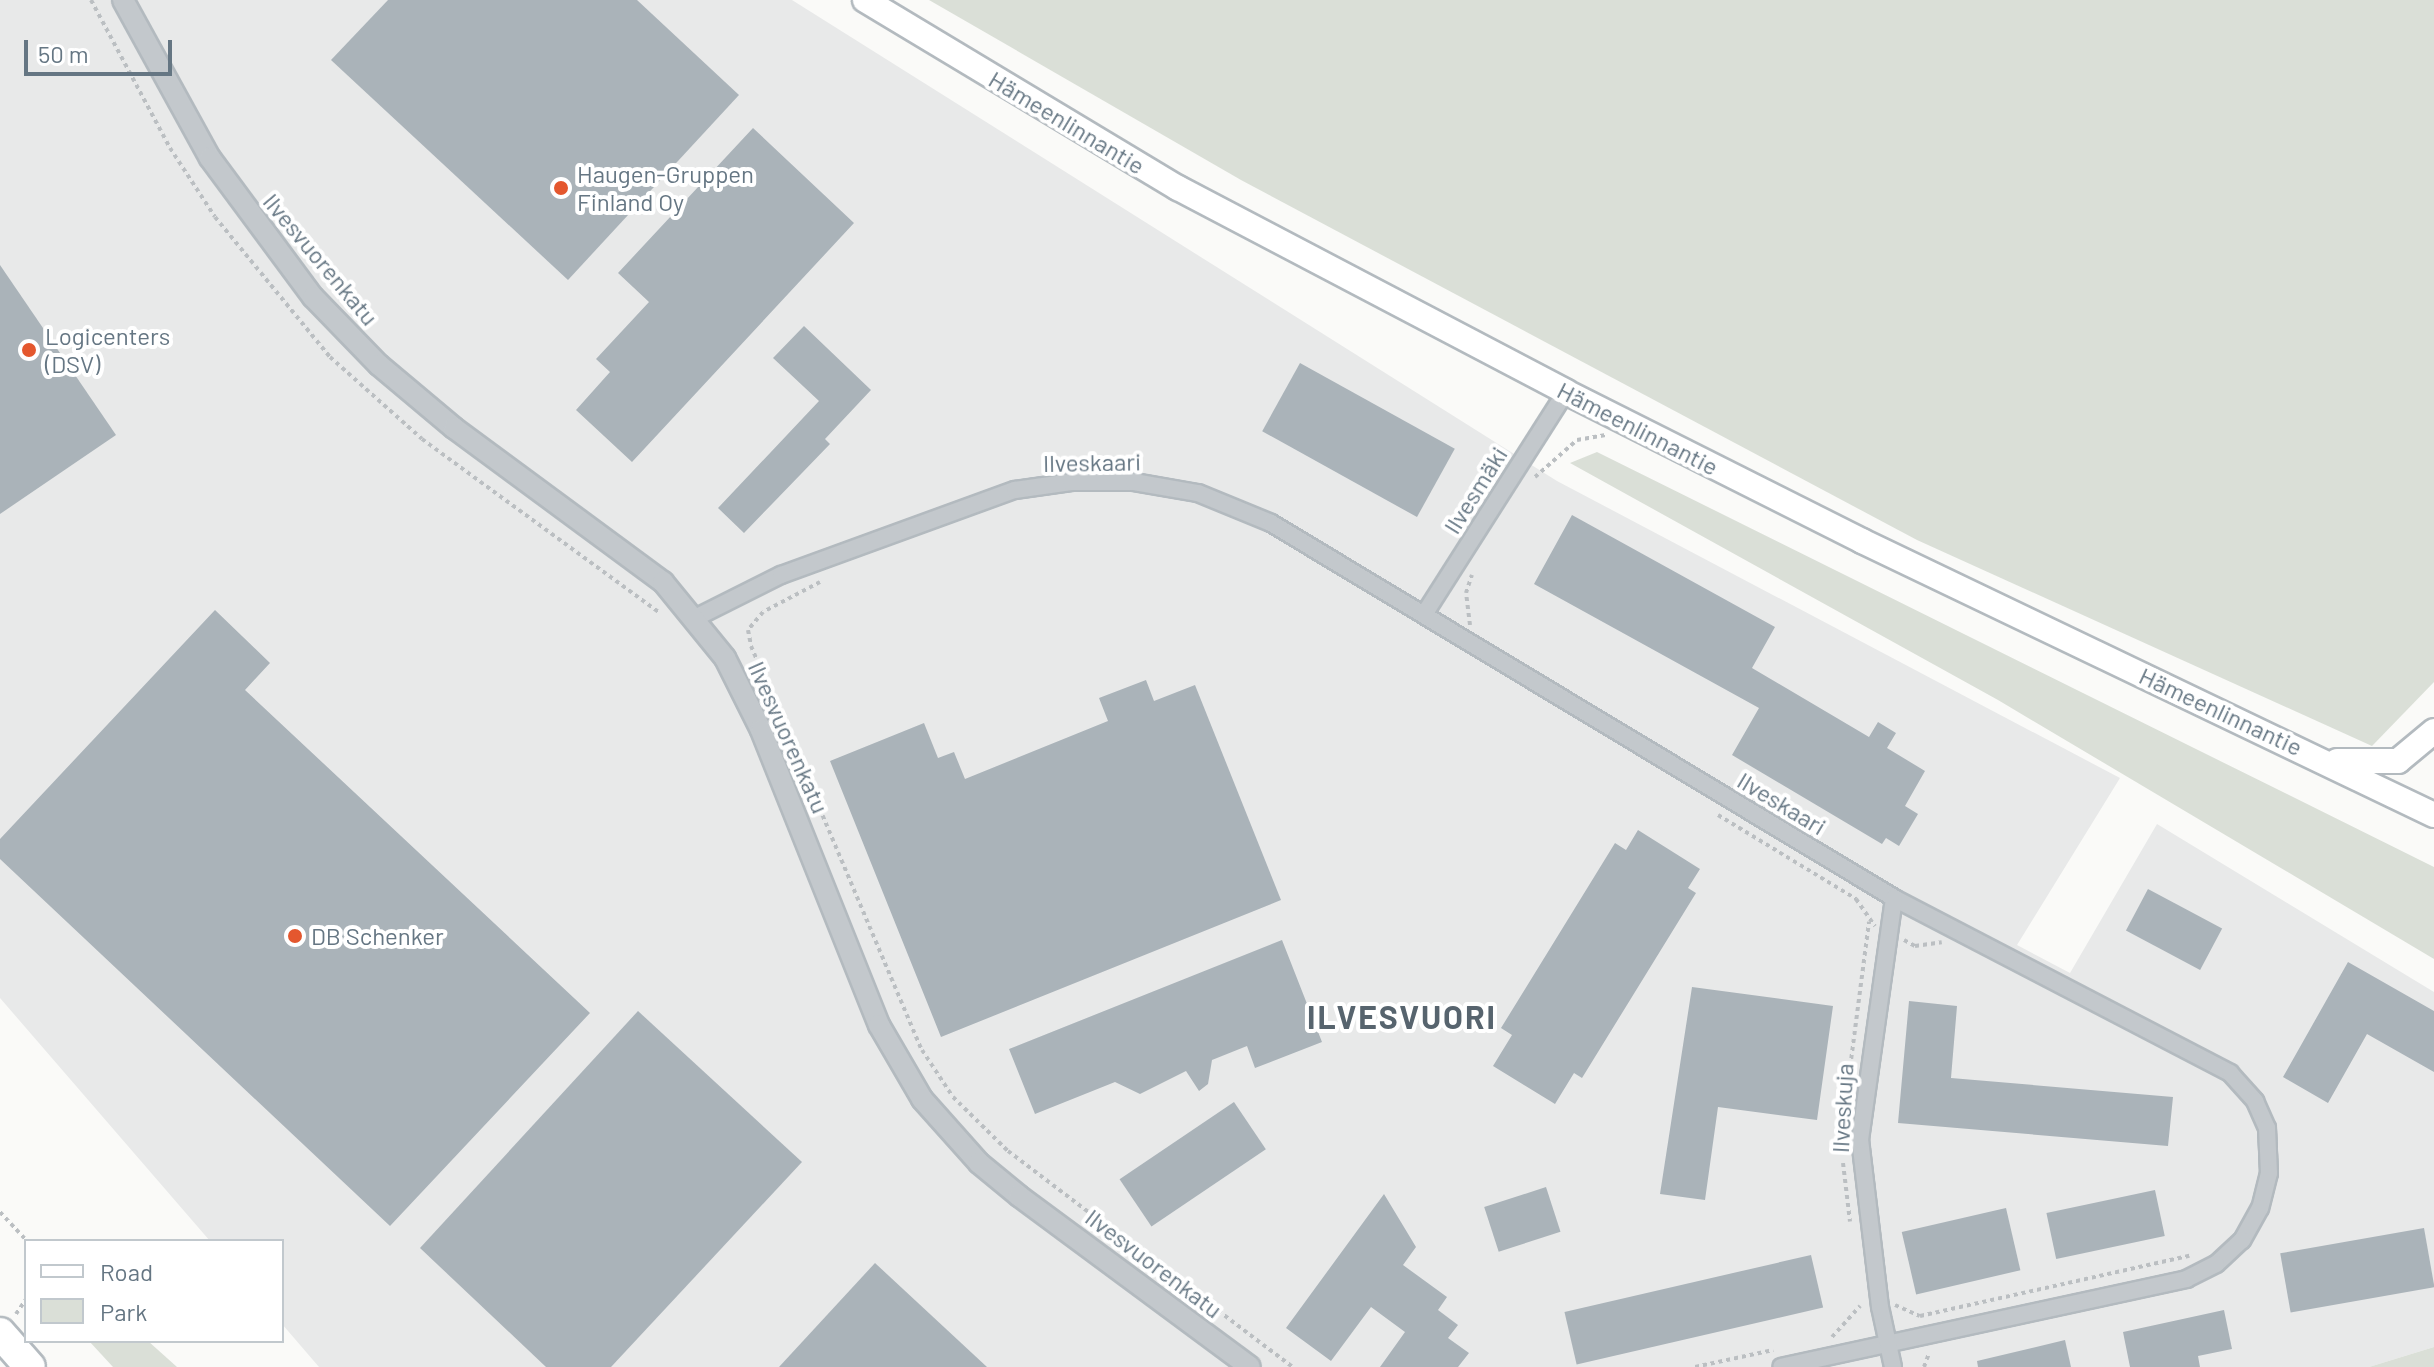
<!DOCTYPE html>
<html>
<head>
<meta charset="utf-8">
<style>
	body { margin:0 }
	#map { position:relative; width:2434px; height:1367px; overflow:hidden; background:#fafaf8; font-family:Barlow,sans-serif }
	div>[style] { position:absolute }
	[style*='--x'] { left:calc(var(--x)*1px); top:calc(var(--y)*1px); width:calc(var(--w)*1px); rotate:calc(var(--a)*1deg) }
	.built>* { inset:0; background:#e8e9e9 }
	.green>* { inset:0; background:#dadfd7 }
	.building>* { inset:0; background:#aab3b9; transform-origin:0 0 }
	.path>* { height:4px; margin-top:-2px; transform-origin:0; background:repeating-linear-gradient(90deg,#bbbfc2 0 4px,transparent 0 8px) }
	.roads { filter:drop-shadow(2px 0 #b3babf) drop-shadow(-2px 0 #b3babf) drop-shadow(0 2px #b3babf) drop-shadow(0 -2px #b3babf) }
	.minor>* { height:16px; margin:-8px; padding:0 8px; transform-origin:8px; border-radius:8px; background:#c3c8cc }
	.tertiary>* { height:20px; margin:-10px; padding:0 10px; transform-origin:10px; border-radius:10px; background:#c3c8cc }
	.secondary>* { height:24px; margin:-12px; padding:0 12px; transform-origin:12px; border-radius:12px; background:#fff }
	.motorway>* { height:30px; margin:-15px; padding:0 15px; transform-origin:15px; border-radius:15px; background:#fff }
	.dots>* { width:22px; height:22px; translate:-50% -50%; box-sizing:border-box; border:4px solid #fff; border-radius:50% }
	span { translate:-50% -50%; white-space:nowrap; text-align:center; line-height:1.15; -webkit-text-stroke:8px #fff; paint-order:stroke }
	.street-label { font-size:24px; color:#657683 }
	.poi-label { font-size:24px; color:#657683 }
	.left { translate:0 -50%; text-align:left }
	.district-label { font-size:32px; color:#57646e; font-weight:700; letter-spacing:2px }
	.legend { position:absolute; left:24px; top:1239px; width:260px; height:104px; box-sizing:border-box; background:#fff; border:2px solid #c1c8cd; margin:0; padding:10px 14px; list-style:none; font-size:24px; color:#657683 }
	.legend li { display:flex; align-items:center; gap:16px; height:40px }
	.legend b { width:40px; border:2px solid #c1c8cd }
	.scale { position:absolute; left:24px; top:40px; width:148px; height:36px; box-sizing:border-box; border:4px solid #657683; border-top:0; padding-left:10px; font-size:24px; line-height:28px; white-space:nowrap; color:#657683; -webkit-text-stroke:6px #fff; paint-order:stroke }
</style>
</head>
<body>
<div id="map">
	<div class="built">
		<div style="clip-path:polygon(0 0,792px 0,1557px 481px,2120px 778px,2017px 945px,2070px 973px,2157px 824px,2434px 992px,2434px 1347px,2369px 1367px,319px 1367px,282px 1324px,282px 1241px,210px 1241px,0 998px)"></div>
	</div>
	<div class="green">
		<div style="clip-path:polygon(929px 0,2434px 0,2434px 682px,2372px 746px,1917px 540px,1241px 180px)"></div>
		<div style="clip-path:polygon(1597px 452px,2434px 867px,2434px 959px,1998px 700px,1570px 463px)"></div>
		<div style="clip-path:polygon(89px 1341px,148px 1341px,177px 1367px,113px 1367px)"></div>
		<div style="clip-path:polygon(2434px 1347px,2434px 1367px,2369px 1367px)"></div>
	</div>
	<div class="building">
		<div style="clip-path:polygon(388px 0,637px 0,739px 95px,568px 280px,331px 60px)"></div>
		<div style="clip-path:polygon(753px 128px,854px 223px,632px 462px,576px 410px,610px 372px,596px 359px,649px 302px,618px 273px)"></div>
		<div style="clip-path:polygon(0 265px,116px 435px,0 514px)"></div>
		<div style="clip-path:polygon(804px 326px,871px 390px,825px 439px,830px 444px,744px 533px,718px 508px,819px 401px,773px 358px)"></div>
		<div style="left:1300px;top:363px;width:177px;height:78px;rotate:29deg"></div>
		<div style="clip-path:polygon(1572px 515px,1775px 627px,1752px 668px,1869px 737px,1878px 722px,1896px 733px,1887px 748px,1925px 771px,1905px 806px,1918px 814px,1899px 846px,1886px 838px,1882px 844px,1732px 755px,1759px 708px,1534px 584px)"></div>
		<div style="clip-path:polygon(215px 610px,270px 663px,245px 690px,590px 1013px,390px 1226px,0 859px,0 839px)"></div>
		<div style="clip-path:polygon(1146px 680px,1154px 701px,1195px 685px,1281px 900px,941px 1037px,830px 761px,924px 723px,938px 758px,954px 752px,965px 779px,1108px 721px,1099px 698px)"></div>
		<div style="clip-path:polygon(1638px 830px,1700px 869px,1688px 888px,1696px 893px,1582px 1078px,1574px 1073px,1555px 1104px,1493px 1066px,1512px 1035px,1501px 1028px,1615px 843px,1626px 850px)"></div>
		<div style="left:2148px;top:889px;width:84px;height:47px;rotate:28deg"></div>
		<div style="clip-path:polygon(1282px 940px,1322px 1042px,1255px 1068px,1247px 1046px,1212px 1060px,1208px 1084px,1199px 1091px,1186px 1071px,1140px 1094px,1115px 1082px,1035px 1114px,1009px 1049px)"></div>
		<div style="clip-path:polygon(2348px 962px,2434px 1011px,2434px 1072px,2367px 1034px,2328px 1103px,2283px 1077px)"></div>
		<div style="clip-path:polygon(1692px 987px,1833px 1006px,1817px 1120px,1718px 1107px,1705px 1200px,1660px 1194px)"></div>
		<div style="clip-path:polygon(1909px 1001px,1957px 1006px,1951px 1078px,2173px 1097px,2168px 1146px,1898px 1123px)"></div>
		<div style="clip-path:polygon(638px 1011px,802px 1162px,611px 1367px,546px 1367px,420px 1248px)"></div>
		<div style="left:1234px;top:1102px;width:57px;height:138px;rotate:56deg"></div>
		<div style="left:1546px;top:1187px;width:47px;height:65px;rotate:72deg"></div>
		<div style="left:2155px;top:1190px;width:47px;height:111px;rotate:78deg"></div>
		<div style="clip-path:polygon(1384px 1194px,1416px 1247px,1403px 1265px,1447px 1297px,1438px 1310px,1458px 1325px,1448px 1338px,1469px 1353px,1458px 1367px,1380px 1367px,1405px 1332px,1371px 1307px,1331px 1361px,1286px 1328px)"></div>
		<div style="left:2006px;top:1208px;width:64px;height:107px;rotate:77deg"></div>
		<div style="left:2424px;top:1228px;width:60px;height:146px;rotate:80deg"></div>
		<div style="left:1811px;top:1255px;width:54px;height:253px;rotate:77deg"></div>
		<div style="clip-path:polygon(875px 1263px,987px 1367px,779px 1367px)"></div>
		<div style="clip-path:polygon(2224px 1310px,2232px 1349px,2198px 1356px,2200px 1367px,2130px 1367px,2123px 1332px)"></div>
		<div style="clip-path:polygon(2065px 1340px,2071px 1367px,1978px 1367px,1977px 1361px)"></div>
	</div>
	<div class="path">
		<div style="--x:91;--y:0;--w:168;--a:61.9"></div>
		<div style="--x:170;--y:148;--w:82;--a:56.9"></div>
		<div style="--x:215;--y:217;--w:181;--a:50.6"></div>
		<div style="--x:330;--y:357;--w:123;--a:41.7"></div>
		<div style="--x:422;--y:439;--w:295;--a:36.2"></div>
		<div style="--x:1535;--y:477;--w:56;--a:-41.4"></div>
		<div style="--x:1577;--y:440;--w:29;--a:-10"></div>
		<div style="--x:820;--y:582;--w:64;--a:152.2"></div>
		<div style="--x:763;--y:612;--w:23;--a:130"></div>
		<div style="--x:748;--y:630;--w:16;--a:79"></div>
		<div style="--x:751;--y:646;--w:439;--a:67.1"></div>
		<div style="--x:922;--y:1050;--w:56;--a:56.6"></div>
		<div style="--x:953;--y:1097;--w:77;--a:44.5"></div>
		<div style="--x:1008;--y:1151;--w:358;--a:37.2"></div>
		<div style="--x:1470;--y:625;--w:32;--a:-97"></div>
		<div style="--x:1466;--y:593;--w:19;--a:-72"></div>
		<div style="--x:1718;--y:815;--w:162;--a:31.3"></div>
		<div style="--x:1856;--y:899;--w:33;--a:55"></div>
		<div style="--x:1904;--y:940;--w:13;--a:29"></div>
		<div style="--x:1915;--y:946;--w:27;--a:-8"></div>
		<div style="--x:1843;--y:1122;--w:202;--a:-82.6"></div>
		<div style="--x:1843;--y:1163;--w:59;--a:83.2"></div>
		<div style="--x:0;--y:1212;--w:40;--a:47"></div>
		<div style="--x:1895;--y:1305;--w:27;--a:24"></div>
		<div style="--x:1920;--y:1316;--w:276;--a:-12.6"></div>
		<div style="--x:16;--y:1314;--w:18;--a:-56"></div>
		<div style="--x:1832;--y:1337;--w:42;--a:-47.9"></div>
		<div style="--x:1695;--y:1367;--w:80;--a:-12.3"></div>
		<div style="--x:1924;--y:1367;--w:15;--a:-70"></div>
	</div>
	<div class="roads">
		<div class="minor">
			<div style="--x:1425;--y:613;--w:262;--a:-57.5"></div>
			<div style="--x:695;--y:618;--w:96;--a:-26.6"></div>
			<div style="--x:781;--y:575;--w:249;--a:-20"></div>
			<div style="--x:1015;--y:490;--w:57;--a:-8.1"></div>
			<div style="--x:1071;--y:482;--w:63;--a:0"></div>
			<div style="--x:1134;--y:482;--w:65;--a:9.8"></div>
			<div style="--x:1198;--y:493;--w:79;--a:22.3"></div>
			<div style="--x:1271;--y:523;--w:727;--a:31.04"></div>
			<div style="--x:1894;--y:898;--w:379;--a:27.5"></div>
			<div style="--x:2230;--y:1073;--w:38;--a:48"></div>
			<div style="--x:2255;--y:1101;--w:30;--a:66"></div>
			<div style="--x:2267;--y:1128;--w:45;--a:87.5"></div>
			<div style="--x:2269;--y:1173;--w:36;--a:104"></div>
			<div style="--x:2260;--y:1208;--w:37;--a:119"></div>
			<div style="--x:2242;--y:1240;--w:35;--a:137"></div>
			<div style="--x:2216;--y:1264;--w:33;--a:153"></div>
			<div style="--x:2187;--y:1279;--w:415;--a:167.8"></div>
			<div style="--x:1893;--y:1367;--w:61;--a:-102.2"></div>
			<div style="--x:1880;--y:1307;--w:168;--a:-96.8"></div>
			<div style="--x:1860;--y:1140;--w:244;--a:-82"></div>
		</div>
		<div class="tertiary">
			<div style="--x:123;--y:0;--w:180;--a:61.2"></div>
			<div style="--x:210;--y:158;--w:173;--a:53.5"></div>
			<div style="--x:313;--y:297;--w:95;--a:45.9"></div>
			<div style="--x:379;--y:365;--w:98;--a:40"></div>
			<div style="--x:454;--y:428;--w:260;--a:36.4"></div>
			<div style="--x:663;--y:582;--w:98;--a:50.8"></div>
			<div style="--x:725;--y:658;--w:80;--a:63.4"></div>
			<div style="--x:761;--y:730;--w:318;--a:68.2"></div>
			<div style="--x:879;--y:1025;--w:86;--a:59.8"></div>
			<div style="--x:922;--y:1099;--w:86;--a:48.3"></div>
			<div style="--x:979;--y:1163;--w:52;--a:39.5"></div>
			<div style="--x:1019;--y:1196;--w:287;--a:36.5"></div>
		</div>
		<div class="secondary">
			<div style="--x:865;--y:0;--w:365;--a:31"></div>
			<div style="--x:1178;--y:188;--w:438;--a:27.7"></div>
			<div style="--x:1566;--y:392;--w:331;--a:26.7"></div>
			<div style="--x:1862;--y:541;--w:634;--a:25.6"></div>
			<div style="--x:2337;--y:761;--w:61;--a:0"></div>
			<div style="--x:2398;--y:761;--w:47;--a:-39.8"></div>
		</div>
		<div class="motorway">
			<div style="--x:0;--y:1333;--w:45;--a:48.6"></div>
		</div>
	</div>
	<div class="dots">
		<div style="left:561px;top:188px;background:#e4572e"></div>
		<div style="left:29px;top:350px;background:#e4572e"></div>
		<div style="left:295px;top:936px;background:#e4572e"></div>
	</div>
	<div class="street-label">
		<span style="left:1067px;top:122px;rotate:31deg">Hämeenlinnantie</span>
		<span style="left:321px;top:259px;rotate:50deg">Ilvesvuorenkatu</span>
		<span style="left:1638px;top:428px;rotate:27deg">Hämeenlinnantie</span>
		<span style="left:1092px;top:462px;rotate:-1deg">Ilveskaari</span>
		<span style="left:1475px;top:490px;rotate:-58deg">Ilvesmäki</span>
		<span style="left:2221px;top:711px;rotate:25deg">Hämeenlinnantie</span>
		<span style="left:789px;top:737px;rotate:66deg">Ilvesvuorenkatu</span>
		<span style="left:1782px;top:803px;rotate:31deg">Ilveskaari</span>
		<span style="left:1842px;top:1108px;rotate:-87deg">Ilveskuja</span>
		<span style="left:1154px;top:1263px;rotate:37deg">Ilvesvuorenkatu</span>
	</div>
	<div class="poi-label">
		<span class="left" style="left:577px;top:188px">Haugen-Gruppen<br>Finland Oy</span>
		<span class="left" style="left:45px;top:350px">Logicenters<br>(DSV)</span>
		<span class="left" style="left:311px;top:936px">DB Schenker</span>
	</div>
	<div class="district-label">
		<span style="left:1402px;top:1016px">ILVESVUORI</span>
	</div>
	<ul class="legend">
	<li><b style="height:10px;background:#fff"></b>Road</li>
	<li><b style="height:22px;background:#dadfd7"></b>Park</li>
	</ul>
	<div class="scale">50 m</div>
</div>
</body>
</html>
